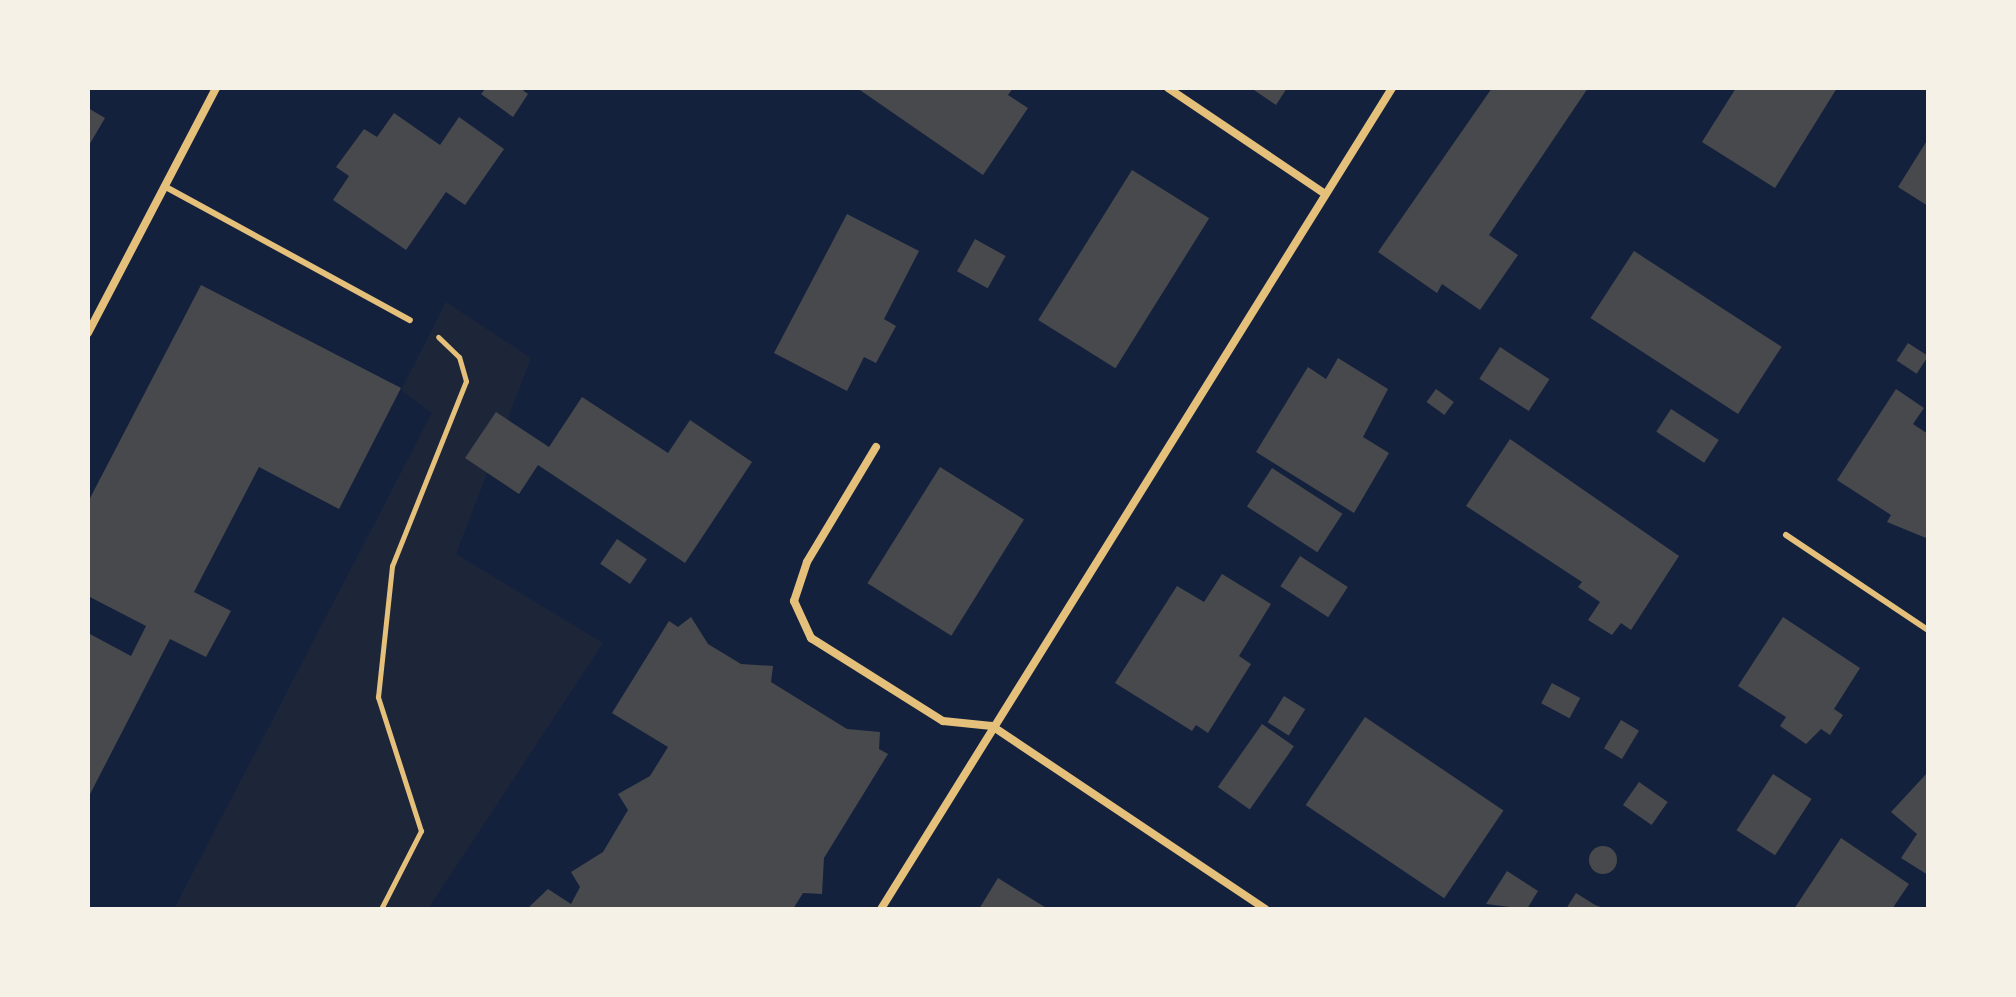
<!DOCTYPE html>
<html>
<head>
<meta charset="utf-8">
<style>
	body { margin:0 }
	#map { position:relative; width:2016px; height:997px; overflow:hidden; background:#14213d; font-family:Cabin,sans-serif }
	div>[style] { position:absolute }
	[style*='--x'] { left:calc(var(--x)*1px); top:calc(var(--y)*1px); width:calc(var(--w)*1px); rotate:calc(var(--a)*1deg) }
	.green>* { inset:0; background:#1d2539 }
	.building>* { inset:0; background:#48494c; transform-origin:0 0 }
	.round { border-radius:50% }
	.path>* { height:5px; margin:-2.5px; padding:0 2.5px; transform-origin:2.5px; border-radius:2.5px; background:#e5c07b }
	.service>* { height:6px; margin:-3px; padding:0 3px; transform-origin:3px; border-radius:3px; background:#e5c07b }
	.minor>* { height:8px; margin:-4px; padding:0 4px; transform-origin:4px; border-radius:4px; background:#e5c07b }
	span { translate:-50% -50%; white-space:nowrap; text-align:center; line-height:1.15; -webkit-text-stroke:6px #f6f1e7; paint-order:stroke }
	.frame { position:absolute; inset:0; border:90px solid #f6f1e7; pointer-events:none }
</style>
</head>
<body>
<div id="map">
	<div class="green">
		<div style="clip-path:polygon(446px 302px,531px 358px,456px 554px,603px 643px,428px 909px,174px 909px,432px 413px,401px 390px)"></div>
	</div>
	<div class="building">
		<div style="clip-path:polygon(486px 88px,520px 88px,528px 94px,513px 117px,481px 94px)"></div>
		<div style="clip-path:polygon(857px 88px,1013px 88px,1008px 95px,1028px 108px,983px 175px)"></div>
		<div style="clip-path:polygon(1251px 88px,1287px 88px,1276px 105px)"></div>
		<div style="clip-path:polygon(1492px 88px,1588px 88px,1489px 235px,1518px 255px,1480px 310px,1442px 284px,1437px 293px,1378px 252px)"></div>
		<div style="clip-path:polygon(1736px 88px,1837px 88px,1775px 188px,1702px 142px)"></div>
		<div style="clip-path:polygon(88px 108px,105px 118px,88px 147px)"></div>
		<div style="clip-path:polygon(394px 113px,440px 145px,459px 117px,504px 149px,465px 205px,446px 192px,406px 250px,333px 200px,349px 176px,336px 167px,364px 129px,377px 137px)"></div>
		<div style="clip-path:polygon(1928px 139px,1928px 206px,1898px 187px)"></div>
		<div style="left:1132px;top:170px;width:91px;height:177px;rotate:32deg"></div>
		<div style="clip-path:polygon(847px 214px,919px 251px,884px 319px,896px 326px,876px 363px,864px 357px,847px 391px,774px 353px)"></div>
		<div style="left:975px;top:239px;width:35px;height:37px;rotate:29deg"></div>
		<div style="left:1634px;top:251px;width:176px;height:80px;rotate:33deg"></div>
		<div style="clip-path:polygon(201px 285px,401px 388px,339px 509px,259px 467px,194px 592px,231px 611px,206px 657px,170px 639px,88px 798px,88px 633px,131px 656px,146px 626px,88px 596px,88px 502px)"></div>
		<div style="left:1908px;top:343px;width:24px;height:21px;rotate:33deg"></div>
		<div style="left:1500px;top:347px;width:59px;height:38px;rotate:33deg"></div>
		<div style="clip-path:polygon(1338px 358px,1388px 389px,1363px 437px,1389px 453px,1354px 513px,1256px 452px,1308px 367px,1326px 379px)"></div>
		<div style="left:1436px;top:389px;width:22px;height:16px;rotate:36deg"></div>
		<div style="clip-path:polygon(1896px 389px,1924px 408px,1913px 424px,1928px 434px,1926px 538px,1887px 522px,1891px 515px,1837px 480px)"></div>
		<div style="clip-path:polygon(582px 397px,668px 453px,690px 420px,752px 462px,685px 563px,538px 465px,519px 494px,465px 458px,496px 412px,549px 447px)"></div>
		<div style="left:1671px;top:409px;width:57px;height:27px;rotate:33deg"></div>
		<div style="clip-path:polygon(1510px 439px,1679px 556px,1631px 630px,1621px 623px,1612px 635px,1588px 620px,1600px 602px,1578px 587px,1582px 582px,1466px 506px)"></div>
		<div style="left:940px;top:467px;width:99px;height:137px;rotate:32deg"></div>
		<div style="left:1272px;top:468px;width:84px;height:46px;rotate:33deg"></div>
		<div style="left:617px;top:539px;width:36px;height:30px;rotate:34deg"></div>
		<div style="left:1300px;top:556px;width:57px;height:36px;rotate:33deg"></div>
		<div style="clip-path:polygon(1222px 574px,1271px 604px,1239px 656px,1251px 664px,1208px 733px,1196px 725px,1192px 731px,1115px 683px,1177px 586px,1204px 602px)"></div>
		<div style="clip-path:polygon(691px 617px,708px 644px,741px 664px,773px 666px,771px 682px,847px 729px,880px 732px,879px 749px,888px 754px,824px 858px,822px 894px,803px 893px,793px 909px,527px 909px,548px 889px,571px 904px,580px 887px,571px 872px,603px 852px,628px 810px,618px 794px,650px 776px,668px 747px,612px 713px,669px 621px,678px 627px)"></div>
		<div style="clip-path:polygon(1783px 617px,1860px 668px,1834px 709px,1843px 715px,1830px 735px,1821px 729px,1806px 744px,1780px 726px,1786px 717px,1738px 686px)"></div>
		<div style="left:1552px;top:683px;width:32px;height:23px;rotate:28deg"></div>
		<div style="left:1284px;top:696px;width:25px;height:31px;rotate:32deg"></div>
		<div style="left:1365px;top:717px;width:167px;height:106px;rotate:34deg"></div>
		<div style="left:1621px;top:720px;width:21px;height:33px;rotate:31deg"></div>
		<div style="left:1262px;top:724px;width:39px;height:77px;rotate:35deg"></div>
		<div style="clip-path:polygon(1928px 772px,1928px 875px,1901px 858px,1917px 834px,1891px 812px)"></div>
		<div style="left:1773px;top:774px;width:46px;height:67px;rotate:33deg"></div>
		<div style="left:1639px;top:782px;width:35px;height:28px;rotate:35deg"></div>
		<div style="clip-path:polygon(1841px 838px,1909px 884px,1892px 909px,1794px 909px)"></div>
		<div class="round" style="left:1589px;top:846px;width:28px;height:28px"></div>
		<div style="clip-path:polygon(1507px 871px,1538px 891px,1527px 909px,1486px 904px)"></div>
		<div style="clip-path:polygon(998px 878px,1048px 909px,979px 909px)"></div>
		<div style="clip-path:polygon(1576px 893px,1595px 905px,1607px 909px,1566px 909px)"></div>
	</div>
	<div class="path">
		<div style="--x:381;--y:909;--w:88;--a:-62.9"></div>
		<div style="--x:421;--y:831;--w:141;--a:-107.8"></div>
		<div style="--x:378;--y:697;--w:132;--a:-83.9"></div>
		<div style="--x:392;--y:566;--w:199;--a:-68.2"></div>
		<div style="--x:466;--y:381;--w:25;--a:-106"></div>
		<div style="--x:459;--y:357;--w:29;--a:-136"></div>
	</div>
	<div class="service">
		<div style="--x:164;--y:186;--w:280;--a:28.6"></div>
		<div style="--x:1786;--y:535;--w:171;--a:33.8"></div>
	</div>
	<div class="minor">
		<div style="--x:1168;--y:88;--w:186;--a:34"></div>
		<div style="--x:88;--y:333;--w:276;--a:-62.4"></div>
		<div style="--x:876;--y:447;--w:134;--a:121"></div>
		<div style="--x:807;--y:562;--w:41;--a:108.4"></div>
		<div style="--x:794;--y:601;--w:41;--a:65.3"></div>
		<div style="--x:811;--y:638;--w:156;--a:32.2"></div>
		<div style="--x:943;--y:721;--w:49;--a:5.8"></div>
		<div style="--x:992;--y:726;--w:329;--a:33.8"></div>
		<div style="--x:881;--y:909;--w:967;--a:-58.1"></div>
	</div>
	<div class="frame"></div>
</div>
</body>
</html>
